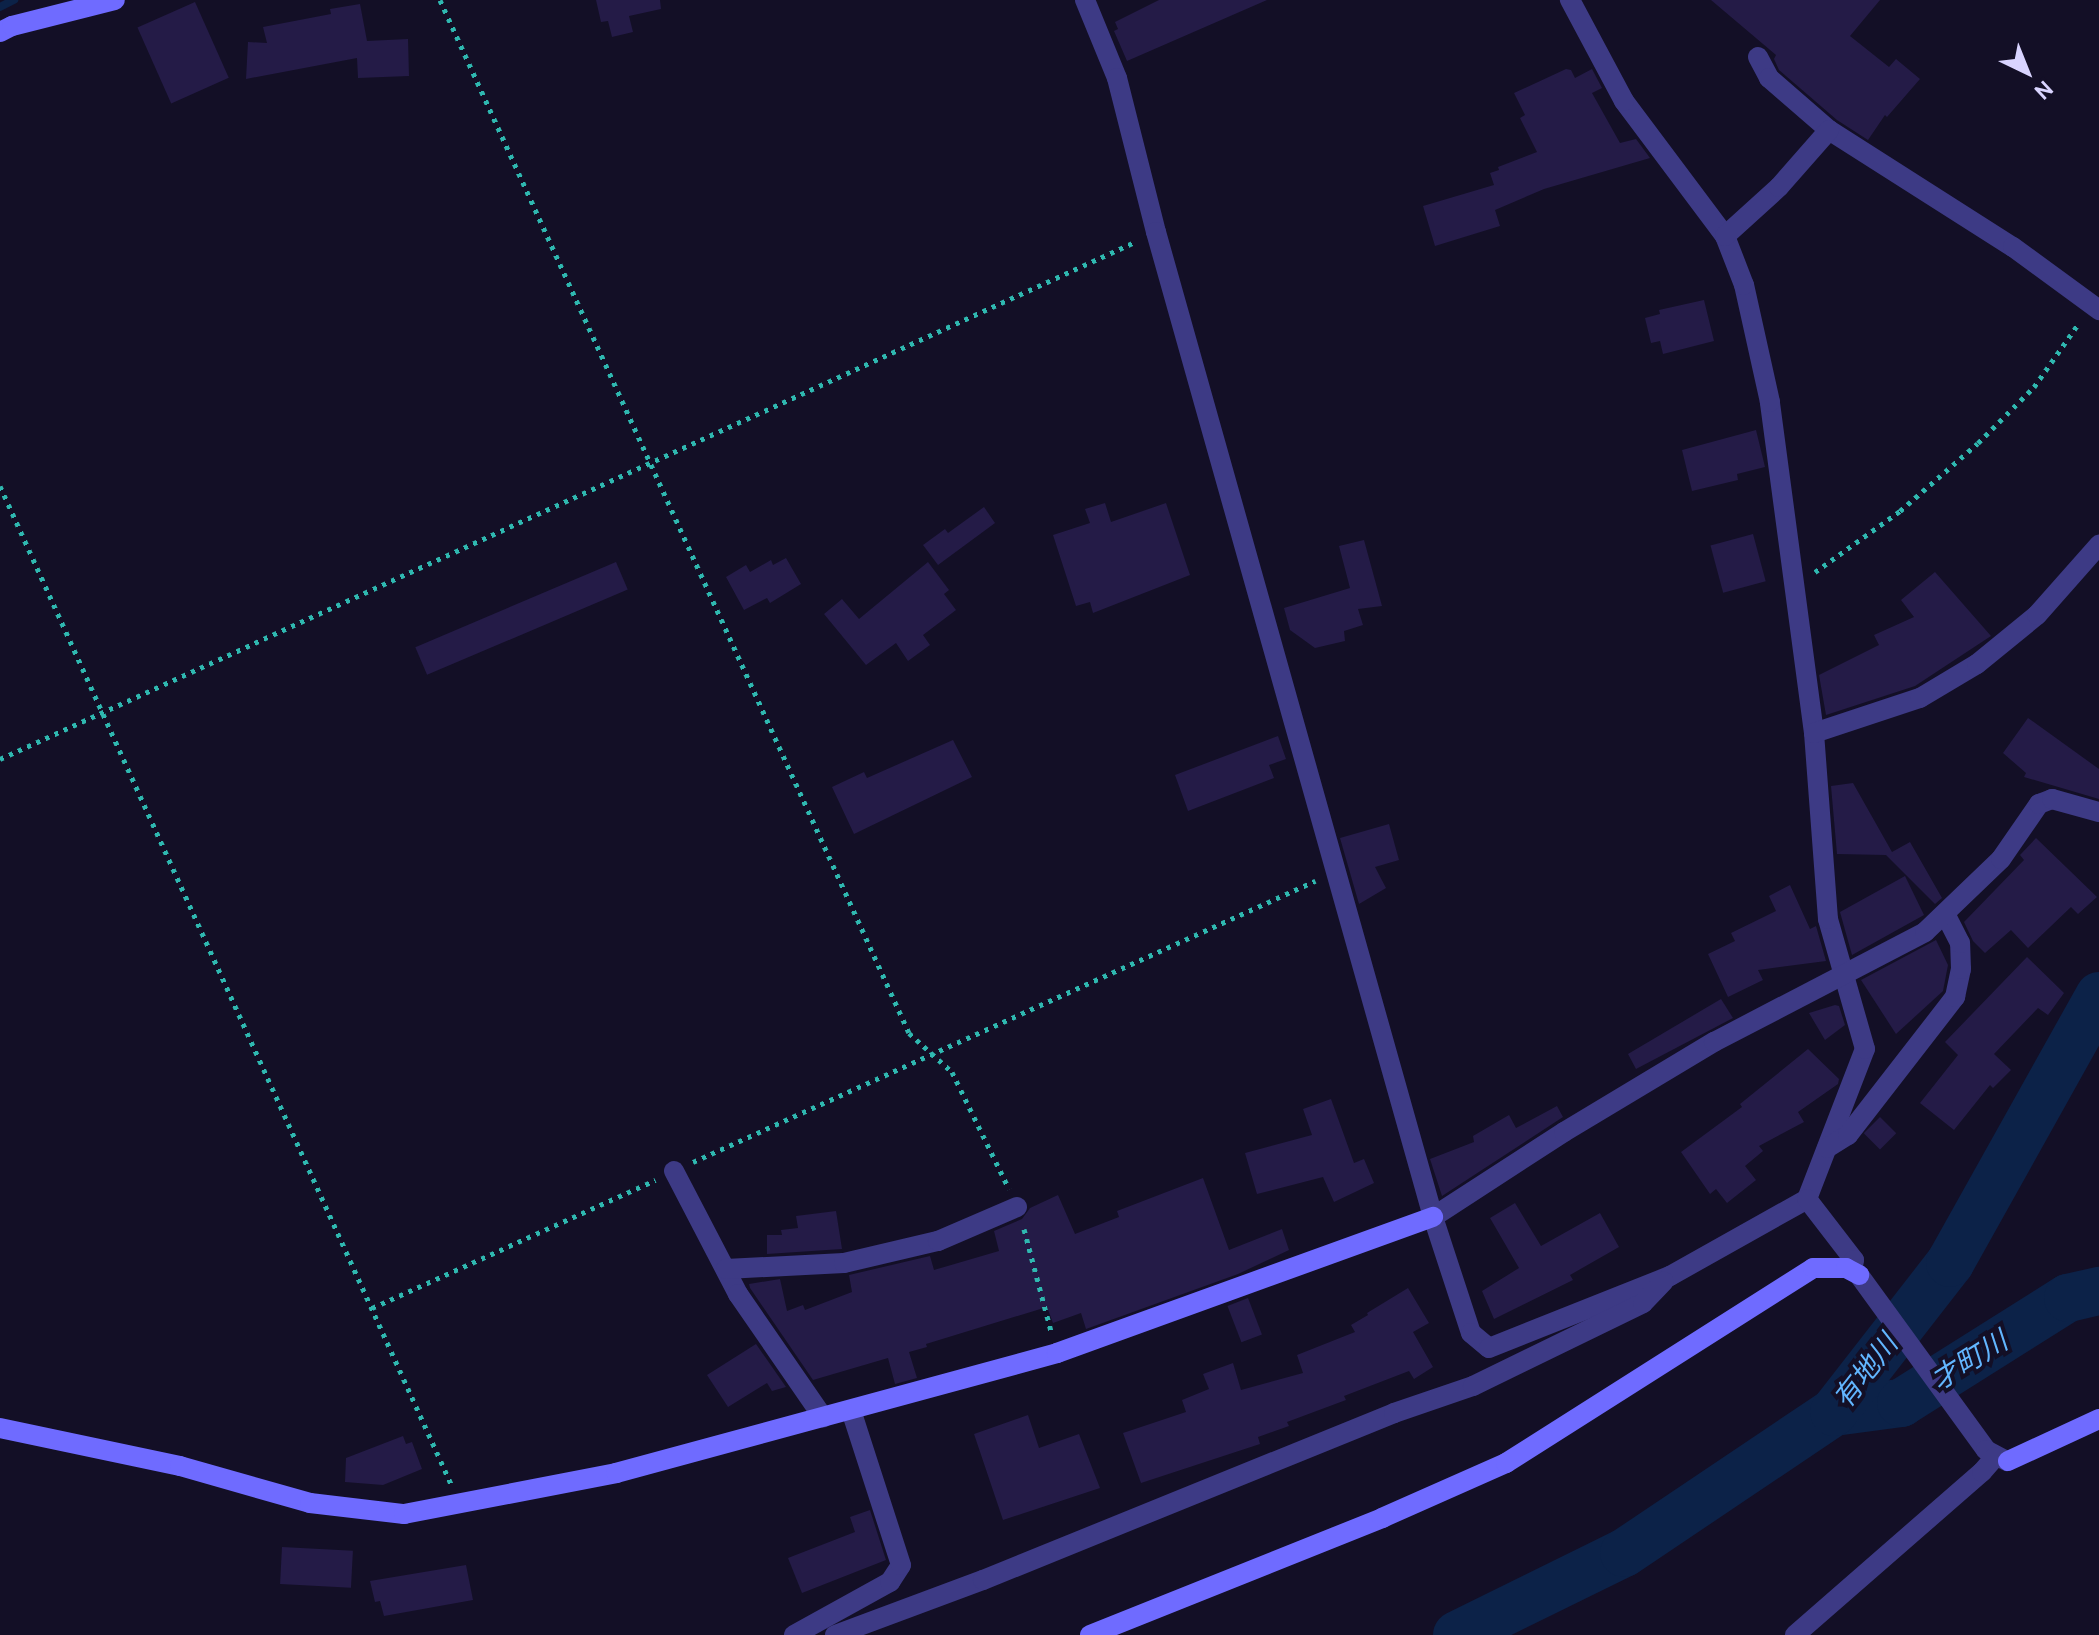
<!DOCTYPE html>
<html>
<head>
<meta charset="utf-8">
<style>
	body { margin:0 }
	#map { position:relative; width:2099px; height:1635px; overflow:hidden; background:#130f26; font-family:Cabin,"Noto Sans JP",sans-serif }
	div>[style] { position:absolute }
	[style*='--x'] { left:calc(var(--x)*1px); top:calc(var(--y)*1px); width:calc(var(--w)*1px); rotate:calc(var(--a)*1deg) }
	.stream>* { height:8px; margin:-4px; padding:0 4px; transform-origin:4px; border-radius:4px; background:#0c2248 }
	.river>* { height:48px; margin:-24px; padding:0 24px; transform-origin:24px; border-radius:24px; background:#0c2248 }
	.building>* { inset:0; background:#241b47; transform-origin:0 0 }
	.path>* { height:5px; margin-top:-2.5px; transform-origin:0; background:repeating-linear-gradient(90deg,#2fb8b0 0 4px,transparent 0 10px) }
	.street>* { height:20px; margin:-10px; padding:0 10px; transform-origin:10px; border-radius:10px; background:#3d3a85 }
	.secondary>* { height:20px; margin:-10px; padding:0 10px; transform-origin:10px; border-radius:10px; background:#6f6bff }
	span { translate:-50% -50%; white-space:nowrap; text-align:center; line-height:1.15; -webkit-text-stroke:8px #130f26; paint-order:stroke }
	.water-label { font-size:28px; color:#62b6ff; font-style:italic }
	.north { position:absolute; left:1987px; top:32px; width:80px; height:80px; -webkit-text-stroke:6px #130f26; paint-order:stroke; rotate:137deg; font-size:22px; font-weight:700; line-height:32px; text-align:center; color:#d9d4ff }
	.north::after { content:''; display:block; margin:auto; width:28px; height:36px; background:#d9d4ff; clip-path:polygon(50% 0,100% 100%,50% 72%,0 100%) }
</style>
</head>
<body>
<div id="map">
	<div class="stream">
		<div style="--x:0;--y:7;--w:16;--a:-27"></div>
	</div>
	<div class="river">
		<div style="--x:1834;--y:1412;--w:68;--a:-7.7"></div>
		<div style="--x:1901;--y:1403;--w:197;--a:-32.2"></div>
		<div style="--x:2068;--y:1298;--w:32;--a:-13"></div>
		<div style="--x:1457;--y:1635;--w:186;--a:-26.2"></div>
		<div style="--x:1624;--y:1553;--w:253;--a:-33.9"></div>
		<div style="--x:1834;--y:1412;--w:189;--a:-52.1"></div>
		<div style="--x:1950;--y:1263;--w:306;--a:-60.8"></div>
	</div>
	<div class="building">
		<div style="clip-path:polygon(596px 0,660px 0,661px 9px,629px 16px,633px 32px,612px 37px,608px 21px,601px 22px)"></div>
		<div style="clip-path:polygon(1159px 0,1267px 0,1127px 61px,1114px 31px,1118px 29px,1115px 22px)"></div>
		<div style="clip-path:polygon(1711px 0,1880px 0,1850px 36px,1889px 67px,1896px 59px,1920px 79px,1887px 117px,1885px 115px,1868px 140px,1837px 120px,1779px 70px,1774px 59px,1776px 55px)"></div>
		<div style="left:195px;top:2px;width:83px;height:63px;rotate:66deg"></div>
		<div style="clip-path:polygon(360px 4px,367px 41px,408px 39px,409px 76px,358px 78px,357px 58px,246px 79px,248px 42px,267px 43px,263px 27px,331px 14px,330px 9px)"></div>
		<div style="clip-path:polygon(1566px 69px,1571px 70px,1575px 78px,1592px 69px,1602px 88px,1592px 93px,1620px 143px,1636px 139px,1650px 158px,1544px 189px,1495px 210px,1500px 226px,1435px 246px,1423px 206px,1494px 185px,1490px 173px,1499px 170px,1498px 167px,1537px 152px,1520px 118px,1525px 115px,1514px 93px)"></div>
		<div style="clip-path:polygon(1704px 300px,1714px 341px,1663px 354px,1660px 341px,1651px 343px,1645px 318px,1660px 314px,1659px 310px)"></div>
		<div style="clip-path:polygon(1756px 430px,1765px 467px,1737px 474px,1738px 480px,1692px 491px,1682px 450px)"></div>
		<div style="clip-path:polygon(1105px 503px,1111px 522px,1166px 503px,1190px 575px,1093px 613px,1090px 602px,1076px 606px,1053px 535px,1090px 523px,1085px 509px)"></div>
		<div style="clip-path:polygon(984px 507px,995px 523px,938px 565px,923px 545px,945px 529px,948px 533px)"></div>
		<div style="left:1753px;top:534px;width:49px;height:44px;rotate:75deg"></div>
		<div style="clip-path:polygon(1364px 540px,1382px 606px,1358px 609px,1363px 625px,1344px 631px,1345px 641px,1315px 648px,1290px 630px,1284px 608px,1350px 588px,1339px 546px)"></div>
		<div style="clip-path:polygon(786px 558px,801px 584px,770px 603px,767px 598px,744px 610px,726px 577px,746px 565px,750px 572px,771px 560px,773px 565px)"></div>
		<div style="left:616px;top:562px;width:30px;height:218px;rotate:67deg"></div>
		<div style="clip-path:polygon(928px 562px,949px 590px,944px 594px,956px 610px,923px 635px,930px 645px,908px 661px,896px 643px,866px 665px,824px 614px,842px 599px,859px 619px)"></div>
		<div style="clip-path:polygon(1935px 572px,1991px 636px,1915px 686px,1826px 715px,1819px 675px,1879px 645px,1874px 635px,1914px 617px,1901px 600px)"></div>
		<div style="clip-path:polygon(2028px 718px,2099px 769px,2099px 799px,2024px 777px,2026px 773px,2003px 753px)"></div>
		<div style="clip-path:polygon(1278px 736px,1286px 759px,1269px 765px,1274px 778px,1188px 811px,1175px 775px)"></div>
		<div style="clip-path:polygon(953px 740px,972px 777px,854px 834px,832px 787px,864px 772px,867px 778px)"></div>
		<div style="clip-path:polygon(1853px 783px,1892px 852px,1910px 842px,1942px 898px,1935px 904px,1886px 855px,1837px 854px,1831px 786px)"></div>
		<div style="clip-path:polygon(1389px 824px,1399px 860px,1375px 867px,1386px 888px,1359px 904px,1340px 838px)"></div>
		<div style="clip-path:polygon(2036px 838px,2097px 897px,2078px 914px,2071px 907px,2028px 948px,2011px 930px,1985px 953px,1973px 941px,1964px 922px,2024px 860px,2020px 855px)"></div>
		<div style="clip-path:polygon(1905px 876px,1924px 915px,1852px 955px,1840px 912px)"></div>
		<div style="clip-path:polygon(1790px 885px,1810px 929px,1816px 926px,1826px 961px,1758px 970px,1763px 980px,1728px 997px,1708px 954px,1735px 941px,1731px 933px,1776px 911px,1769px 896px)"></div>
		<div style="clip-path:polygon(1936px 940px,1948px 965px,1943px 991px,1896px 1034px,1861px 980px)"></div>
		<div style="clip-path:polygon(2027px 957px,2064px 993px,2048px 1015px,2038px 1008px,1994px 1054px,2011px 1070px,1993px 1088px,1990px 1085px,1954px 1130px,1920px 1103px,1958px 1055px,1945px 1042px)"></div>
		<div style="clip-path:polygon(1721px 999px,1733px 1018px,1636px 1069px,1628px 1054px)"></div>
		<div style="clip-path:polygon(1835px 1005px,1839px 1006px,1845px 1025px,1825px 1040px,1809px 1013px)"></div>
		<div style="clip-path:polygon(1808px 1049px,1839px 1079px,1838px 1084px,1798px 1112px,1804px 1122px,1759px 1146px,1763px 1151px,1745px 1166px,1756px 1180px,1727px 1203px,1716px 1189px,1710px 1194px,1681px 1152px,1742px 1107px,1740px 1104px)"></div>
		<div style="clip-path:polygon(1331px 1099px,1354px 1163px,1364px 1159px,1374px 1183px,1334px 1202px,1323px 1177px,1257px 1194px,1245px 1153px,1312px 1135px,1303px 1109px)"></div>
		<div style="clip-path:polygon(1557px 1106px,1563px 1117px,1442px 1196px,1430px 1159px,1474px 1142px,1473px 1136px,1509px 1115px,1516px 1128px)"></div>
		<div style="left:1880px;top:1117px;width:23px;height:23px;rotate:45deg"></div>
		<div style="clip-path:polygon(1203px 1178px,1229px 1250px,1282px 1229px,1289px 1250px,1238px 1274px,1086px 1329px,1081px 1313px,1053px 1323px,1047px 1307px,926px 1344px,927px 1347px,909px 1352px,917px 1378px,895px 1384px,888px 1358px,813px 1380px,750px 1288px,749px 1284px,780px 1279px,787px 1311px,803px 1305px,805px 1310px,852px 1292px,849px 1275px,930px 1256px,934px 1270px,999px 1251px,994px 1231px,1022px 1219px,1030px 1208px,1058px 1195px,1075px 1234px,1119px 1217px,1117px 1211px)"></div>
		<div style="clip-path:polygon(1515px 1203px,1541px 1246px,1600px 1213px,1619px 1247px,1570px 1275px,1573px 1280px,1494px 1319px,1482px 1291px,1519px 1268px,1490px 1218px)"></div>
		<div style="clip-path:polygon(836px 1211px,842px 1249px,767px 1254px,767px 1235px,782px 1235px,781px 1230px,798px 1228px,796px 1216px)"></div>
		<div style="clip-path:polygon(1408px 1288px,1429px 1323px,1413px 1332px,1433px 1367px,1414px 1379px,1409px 1371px,1344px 1396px,1346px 1400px,1287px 1422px,1289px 1426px,1258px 1437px,1260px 1444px,1141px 1483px,1123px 1433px,1186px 1412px,1182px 1400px,1209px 1389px,1203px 1374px,1233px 1363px,1241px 1390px,1303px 1373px,1297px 1355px,1355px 1332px,1351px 1325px,1368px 1315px,1367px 1313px)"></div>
		<div style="left:1248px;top:1298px;width:39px;height:22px;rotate:69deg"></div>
		<div style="clip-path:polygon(756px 1344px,786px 1387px,772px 1391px,767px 1383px,728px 1407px,707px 1375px)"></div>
		<div style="clip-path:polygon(1028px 1415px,1039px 1448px,1079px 1434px,1100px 1488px,1003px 1520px,974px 1434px)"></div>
		<div style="clip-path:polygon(403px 1436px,406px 1444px,412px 1442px,422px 1469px,383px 1485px,345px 1482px,346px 1458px)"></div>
		<div style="clip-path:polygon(870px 1510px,886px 1560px,802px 1593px,788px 1558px,855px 1532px,850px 1517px)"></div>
		<div style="left:282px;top:1547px;width:71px;height:37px;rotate:3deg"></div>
		<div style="clip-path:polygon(466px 1565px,473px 1600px,384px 1616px,380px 1601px,375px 1602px,370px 1581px)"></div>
	</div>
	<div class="path">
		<div style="--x:440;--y:0;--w:1134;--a:65.58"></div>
		<div style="--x:909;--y:1033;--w:58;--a:42.2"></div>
		<div style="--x:952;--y:1072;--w:130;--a:64"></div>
		<div style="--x:0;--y:486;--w:1095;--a:65.68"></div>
		<div style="--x:1815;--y:572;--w:105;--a:-35.7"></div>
		<div style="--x:1900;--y:511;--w:103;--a:-41.1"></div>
		<div style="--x:1978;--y:443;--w:79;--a:-45"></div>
		<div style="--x:2034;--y:387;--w:78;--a:-54.9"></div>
		<div style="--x:0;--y:759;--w:1247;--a:-24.49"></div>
		<div style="--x:693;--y:1162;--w:683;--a:-24.31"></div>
		<div style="--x:1024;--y:1229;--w:106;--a:75.2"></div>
		<div style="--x:372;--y:1308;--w:311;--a:-24.3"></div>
	</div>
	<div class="street">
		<div style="--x:1085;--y:0;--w:84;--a:67.7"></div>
		<div style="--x:1117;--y:78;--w:159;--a:75.8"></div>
		<div style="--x:1156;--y:232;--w:1023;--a:74.29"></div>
		<div style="--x:1433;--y:1217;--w:122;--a:71.9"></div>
		<div style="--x:1471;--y:1333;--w:23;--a:40"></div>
		<div style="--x:1489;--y:1348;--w:195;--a:-21.7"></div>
		<div style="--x:1670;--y:1276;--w:157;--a:-29.3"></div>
		<div style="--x:1807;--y:1199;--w:161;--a:-68.9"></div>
		<div style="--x:1865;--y:1049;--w:135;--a:-105.9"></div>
		<div style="--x:1828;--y:919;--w:187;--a:-94.3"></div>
		<div style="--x:1814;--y:733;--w:334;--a:-97.6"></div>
		<div style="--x:1770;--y:402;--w:120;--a:-102.5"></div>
		<div style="--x:1744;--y:285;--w:53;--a:-111.2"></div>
		<div style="--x:1725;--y:236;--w:169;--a:-126.8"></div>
		<div style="--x:1624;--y:101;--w:115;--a:-118.1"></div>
		<div style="--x:1758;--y:57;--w:24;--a:62"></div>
		<div style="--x:1769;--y:78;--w:79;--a:40.9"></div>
		<div style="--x:1829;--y:130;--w:218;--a:32.5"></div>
		<div style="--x:2013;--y:247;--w:107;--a:36.2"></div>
		<div style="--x:1725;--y:236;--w:73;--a:-42.2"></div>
		<div style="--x:1779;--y:187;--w:76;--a:-48.7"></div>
		<div style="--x:1814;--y:733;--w:112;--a:-18.3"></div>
		<div style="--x:1920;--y:698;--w:66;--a:-30.8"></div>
		<div style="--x:1977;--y:664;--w:77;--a:-39.2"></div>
		<div style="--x:2037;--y:615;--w:94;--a:-48.5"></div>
		<div style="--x:1827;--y:1148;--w:25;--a:-32"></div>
		<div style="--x:1848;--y:1135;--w:175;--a:-52.2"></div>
		<div style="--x:1955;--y:997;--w:29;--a:-78"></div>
		<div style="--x:1961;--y:969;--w:26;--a:-92"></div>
		<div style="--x:1960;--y:943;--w:33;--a:-117"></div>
		<div style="--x:674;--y:1171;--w:139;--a:62.5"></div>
		<div style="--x:738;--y:1294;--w:150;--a:55.4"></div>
		<div style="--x:1807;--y:1199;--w:77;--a:52.4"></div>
		<div style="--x:1854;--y:1260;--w:11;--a:100"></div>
		<div style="--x:1433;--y:1217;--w:156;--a:-33"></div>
		<div style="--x:1564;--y:1132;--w:175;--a:-31"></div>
		<div style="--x:1714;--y:1042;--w:238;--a:-27.5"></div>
		<div style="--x:1925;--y:932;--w:105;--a:-43.8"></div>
		<div style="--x:2001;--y:859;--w:67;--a:-55.4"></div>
		<div style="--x:2039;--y:804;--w:14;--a:-21"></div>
		<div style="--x:2052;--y:799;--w:49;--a:15.5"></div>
		<div style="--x:726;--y:1269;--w:118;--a:-2.9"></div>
		<div style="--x:844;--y:1263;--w:97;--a:-13.2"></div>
		<div style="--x:938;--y:1241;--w:86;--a:-23.3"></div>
		<div style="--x:1859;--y:1275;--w:216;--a:54"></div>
		<div style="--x:1986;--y:1450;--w:24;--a:28"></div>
		<div style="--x:794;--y:1635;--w:110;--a:-28.9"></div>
		<div style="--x:890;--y:1582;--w:20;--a:-57"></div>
		<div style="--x:901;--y:1565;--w:163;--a:-107.9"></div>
		<div style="--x:835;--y:1635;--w:158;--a:-20.4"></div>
		<div style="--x:983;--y:1580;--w:444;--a:-22.1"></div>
		<div style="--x:1394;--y:1413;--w:83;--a:-18.9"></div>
		<div style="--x:1473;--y:1386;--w:189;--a:-26"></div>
		<div style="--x:1643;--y:1303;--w:30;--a:-46"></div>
		<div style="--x:1795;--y:1635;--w:248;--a:-41.1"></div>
		<div style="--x:1982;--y:1472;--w:20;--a:-49"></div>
	</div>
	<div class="secondary">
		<div style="--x:0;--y:32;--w:13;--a:-27"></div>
		<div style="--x:12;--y:26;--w:106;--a:-14.2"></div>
		<div style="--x:0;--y:1428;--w:184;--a:11.9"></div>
		<div style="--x:180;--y:1466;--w:135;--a:15.9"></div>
		<div style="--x:310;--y:1503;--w:95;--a:6.7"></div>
		<div style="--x:404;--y:1514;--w:216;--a:-10.9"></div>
		<div style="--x:616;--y:1473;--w:457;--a:-15.2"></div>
		<div style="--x:1057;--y:1353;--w:400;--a:-19.9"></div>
		<div style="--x:2008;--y:1461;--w:100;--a:-24.8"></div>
		<div style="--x:1090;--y:1635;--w:315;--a:-21.8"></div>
		<div style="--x:1382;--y:1518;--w:136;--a:-23.9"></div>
		<div style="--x:1506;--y:1463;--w:364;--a:-32.4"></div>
		<div style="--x:1813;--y:1268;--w:33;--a:0"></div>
		<div style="--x:1846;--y:1268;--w:15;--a:28"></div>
	</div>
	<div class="water-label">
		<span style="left:1969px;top:1360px;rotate:-32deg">才町川</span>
		<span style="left:1865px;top:1371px;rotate:-52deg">有地川</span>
	</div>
	<div class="north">N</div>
</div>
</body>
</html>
